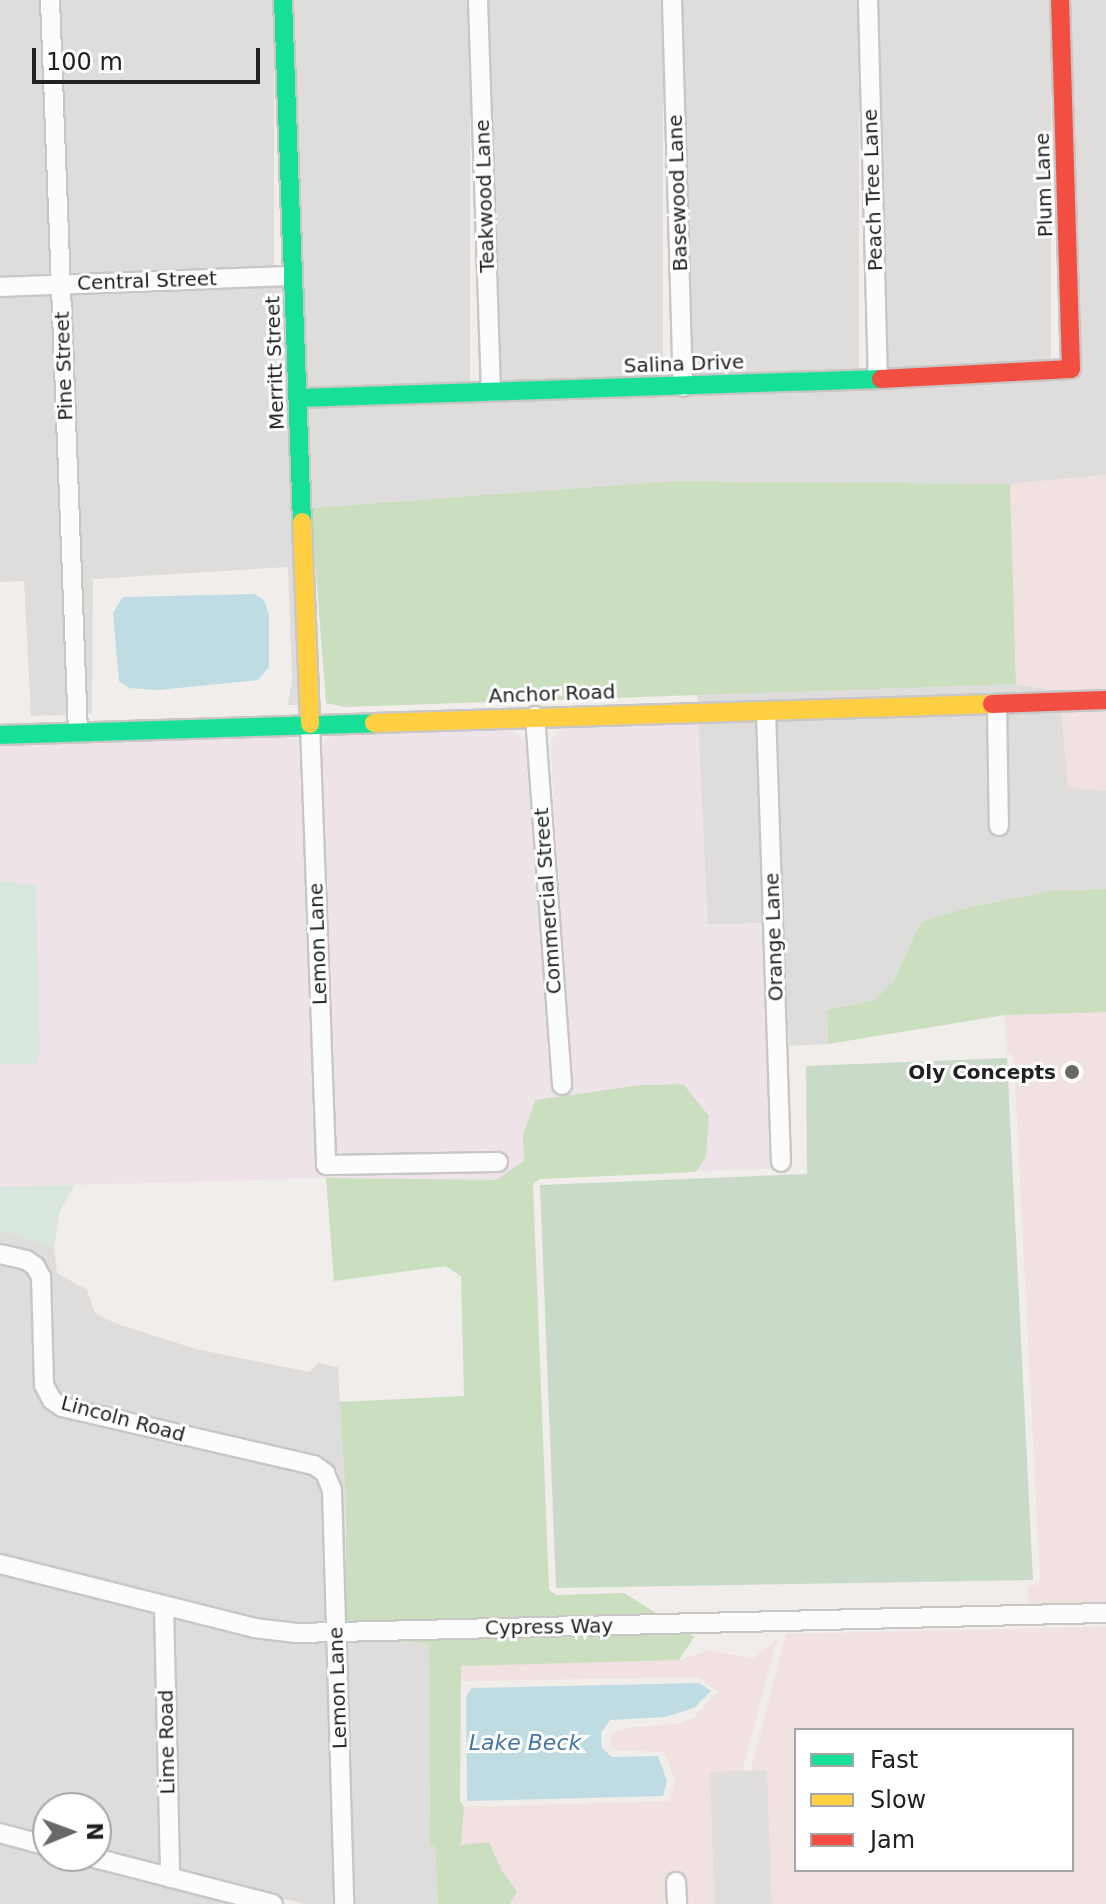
<!DOCTYPE html>
<html>
<head>
<meta charset="utf-8">
<style>
	body { margin:0 }
	#map { position:relative; width:1106px; height:1904px; overflow:hidden; background:#f0edea; font-family:"DejaVu Sans",sans-serif }
	div>[style] { position:absolute }
	[style*='--x'] { left:calc(var(--x)*1px); top:calc(var(--y)*1px); width:calc(var(--w)*1px); rotate:calc(var(--a)*1deg) }
	.residential>* { inset:0; background:#dfdddb; transform-origin:0 0 }
	.commercial>* { inset:0; background:#f1e1e0 }
	.industrial>* { inset:0; background:#ede3e9 }
	.forest>* { inset:0; background:#cbdebf }
	.wetland>* { inset:0; background:#d8e6dd }
	.cemetery>* { inset:0; background:#c9dac8 }
	.parking>* { inset:0; background:#e0dedd; transform-origin:0 0 }
	.water>* { inset:0; background:#bedce2 }
	.roads { filter:drop-shadow(2px 0 #c8c7c6) drop-shadow(-2px 0 #c8c7c6) drop-shadow(0 2px #c8c7c6) drop-shadow(0 -2px #c8c7c6) }
	.street>* { height:18px; margin:-9px; padding:0 9px; transform-origin:9px; border-radius:9px; background:#fdfcfc }
	.fast>* { height:18px; margin:-9px; padding:0 9px; transform-origin:9px; border-radius:9px; background:#16e098 }
	.slow>* { height:18px; margin:-9px; padding:0 9px; transform-origin:9px; border-radius:9px; background:#ffcf43 }
	.jam>* { height:18px; margin:-9px; padding:0 9px; transform-origin:9px; border-radius:9px; background:#f24e42 }
	.dots>* { width:22px; height:22px; translate:-50% -50%; box-sizing:border-box; border:4px solid #fff; border-radius:50% }
	span { translate:-50% -50%; white-space:nowrap; text-align:center; line-height:1.15; -webkit-text-stroke:6px #fff; paint-order:stroke }
	.street-label { font-size:20px; color:#212121 }
	.poi-label { font-size:20px; color:#212121; font-weight:700 }
	.right { translate:-100% -50%; text-align:right }
	.water-label { font-size:22px; color:#4576a4; font-style:italic }
	.legend { position:absolute; left:794px; top:1728px; width:280px; height:144px; box-sizing:border-box; background:#fff; border:2px solid #a6a6a6; margin:0; padding:10px 14px; list-style:none; font-size:24px; color:#212121 }
	.legend li { display:flex; align-items:center; gap:16px; height:40px }
	.legend b { width:40px; border:2px solid #a6a6a6 }
	.north { position:absolute; left:32px; top:1792px; width:80px; height:80px; box-sizing:border-box; background:#fff; border:2px solid #a6a6a6; border-radius:50%; rotate:89deg; font-size:22px; font-weight:700; line-height:32px; text-align:center; color:#212121 }
	.north::after { content:''; display:block; margin:auto; width:28px; height:36px; background:#696867; clip-path:polygon(50% 0,100% 100%,50% 72%,0 100%) }
	.scale { position:absolute; left:32px; top:48px; width:228px; height:36px; box-sizing:border-box; border:4px solid #212121; border-top:0; padding-left:10px; font-size:24px; line-height:28px; white-space:nowrap; color:#212121; -webkit-text-stroke:6px #fff; paint-order:stroke }
</style>
</head>
<body>
<div id="map">
	<div class="residential">
		<div style="clip-path:polygon(0 0,41px 0,51px 277px,0 279px)"></div>
		<div style="left:59px;top:0;width:215px;height:276px"></div>
		<div style="left:292px;top:0;width:178px;height:391px"></div>
		<div style="left:487px;top:0;width:176px;height:384px"></div>
		<div style="left:681px;top:0;width:178px;height:379px"></div>
		<div style="left:877px;top:0;width:174px;height:371px"></div>
		<div style="clip-path:polygon(1069px 0,1106px 0,1106px 475px,1010px 484px,672px 481px,311px 508px,307px 407px,1081px 376px)"></div>
		<div style="clip-path:polygon(285px 285px,301px 705px,288px 705px,292px 679px,288px 567px,93px 579px,92px 713px,86px 714px,70px 292px)"></div>
		<div style="clip-path:polygon(52px 292px,68px 715px,31px 716px,24px 581px,0 582px,0 295px)"></div>
		<div style="clip-path:polygon(1016px 684px,1059px 691px,698px 704px,697px 692px)"></div>
		<div style="clip-path:polygon(1061px 709px,1090px 787px,1106px 791px,1106px 889px,1055px 890px,966px 908px,922px 922px,894px 980px,875px 1000px,827px 1011px,828px 1044px,789px 1046px,775px 718px,988px 712px,990px 833px,1007px 833px,1006px 711px)"></div>
		<div style="left:757px;top:719px;width:204px;height:59px;rotate:88deg"></div>
		<div style="clip-path:polygon(0 1230px,54px 1247px,57px 1273px,87px 1290px,95px 1313px,117px 1324px,196px 1349px,309px 1372px,318px 1363px,338px 1367px,346px 1504px,343px 1567px,338px 1472px,331px 1464px,59px 1395px,53px 1383px,47px 1264px,39px 1256px,0 1246px)"></div>
		<div style="clip-path:polygon(0 1262px,22px 1268px,32px 1279px,44px 1404px,310px 1472px,318px 1478px,323px 1492px,327px 1624px,298px 1626px,256px 1621px,0 1556px)"></div>
		<div style="clip-path:polygon(0 1572px,155px 1611px,161px 1867px,96px 1850px,96px 1808px,48px 1808px,48px 1838px,0 1825px)"></div>
		<div style="clip-path:polygon(173px 1616px,328px 1640px,335px 1904px,305px 1904px,179px 1872px)"></div>
		<div style="clip-path:polygon(345px 1639px,429px 1644px,430px 1845px,435px 1846px,438px 1904px,352px 1904px)"></div>
		<div style="clip-path:polygon(0 1841px,162px 1886px,241px 1904px,0 1904px)"></div>
	</div>
	<div class="commercial">
		<div style="clip-path:polygon(1106px 475px,1106px 692px,1059px 691px,1016px 684px,1010px 484px)"></div>
		<div style="clip-path:polygon(1106px 708px,1106px 791px,1068px 788px,1061px 709px)"></div>
		<div style="clip-path:polygon(1106px 1012px,1106px 1606px,1029px 1608px,1028px 1586px,1037px 1585px,1040px 1579px,1014px 1058px,1007px 1052px,1005px 1015px)"></div>
		<div style="clip-path:polygon(evenodd,1106px 1627px,1106px 1904px,733px 1904px,752px 1765px,786px 1634px,1106px 1627px,796px 1730px,1072px 1730px,1072px 1870px,796px 1870px,796px 1730px)"></div>
		<div style="clip-path:polygon(777px 1639px,744px 1764px,725px 1904px,686px 1904px,684px 1874px,667px 1874px,668px 1904px,510px 1904px,517px 1891px,502px 1871px,489px 1842px,461px 1845px,464px 1807px,670px 1801px,675px 1779px,664px 1752px,615px 1750px,610px 1745px,612px 1733px,633px 1727px,677px 1724px,693px 1718px,718px 1692px,699px 1677px,461px 1681px,461px 1665px,679px 1660px,709px 1650px,753px 1659px)"></div>
	</div>
	<div class="industrial">
		<div style="clip-path:polygon(698px 720px,708px 926px,764px 923px,773px 1168px,696px 1172px,706px 1157px,682px 1084px,641px 1085px,535px 1100px,523px 1135px,524px 1161px,496px 1180px,326px 1178px,0 1187px,0 1064px,35px 1064px,40px 1051px,36px 886px,0 881px,0 742px,295px 736px,302px 744px,317px 1172px,506px 1169px,506px 1154px,334px 1157px,321px 745px,336px 729px,510px 725px,526px 743px,555px 1094px,572px 1092px,550px 740px,571px 721px)"></div>
	</div>
	<div class="forest">
		<div style="clip-path:polygon(672px 481px,1010px 484px,1016px 684px,345px 707px,326px 703px,311px 508px)"></div>
		<div style="clip-path:polygon(1106px 889px,1106px 1012px,1005px 1015px,828px 1044px,827px 1010px,875px 1000px,894px 980px,921px 922px,966px 908px,1055px 890px)"></div>
		<div style="clip-path:polygon(683px 1084px,709px 1116px,706px 1157px,696px 1172px,540px 1179px,533px 1184px,549px 1590px,556px 1595px,624px 1593px,661px 1616px,345px 1624px,346px 1505px,340px 1402px,464px 1396px,461px 1276px,445px 1266px,334px 1281px,326px 1178px,496px 1180px,524px 1161px,523px 1135px,535px 1100px,641px 1085px)"></div>
		<div style="clip-path:polygon(685px 1631px,694px 1637px,679px 1660px,461px 1666px,460px 1801px,464px 1807px,461px 1845px,489px 1842px,502px 1871px,517px 1891px,510px 1904px,438px 1904px,435px 1846px,430px 1846px,429px 1644px,368px 1639px)"></div>
	</div>
	<div class="wetland">
		<div style="clip-path:polygon(0 881px,36px 885px,40px 1051px,36px 1064px,0 1064px)"></div>
		<div style="clip-path:polygon(75px 1185px,60px 1210px,54px 1247px,0 1230px,0 1187px)"></div>
	</div>
	<div class="cemetery">
		<div style="clip-path:polygon(1007px 1058px,1033px 1580px,556px 1588px,540px 1185px,807px 1174px,806px 1066px)"></div>
	</div>
	<div class="parking">
		<div style="left:767px;top:1770px;width:134px;height:57px;rotate:88deg"></div>
	</div>
	<div class="water">
		<div style="clip-path:polygon(255px 594px,264px 600px,269px 615px,269px 667px,258px 680px,158px 690px,129px 688px,119px 681px,113px 613px,123px 597px)"></div>
		<div style="clip-path:polygon(699px 1683px,711px 1691px,694px 1708px,665px 1717px,610px 1720px,601px 1733px,602px 1748px,612px 1757px,658px 1756px,667px 1781px,663px 1796px,467px 1801px,466px 1696px,472px 1688px)"></div>
	</div>
	<div class="roads">
		<div class="street">
			<div style="--x:50;--y:0;--w:732;--a:87.81"></div>
			<div style="--x:478;--y:0;--w:392;--a:88.1"></div>
			<div style="--x:672;--y:0;--w:387;--a:88.4"></div>
			<div style="--x:868;--y:0;--w:379;--a:88.5"></div>
			<div style="--x:0;--y:287;--w:293;--a:-2.2"></div>
			<div style="--x:997;--y:704;--w:122;--a:89.1"></div>
			<div style="--x:766;--y:711;--w:451;--a:88.1"></div>
			<div style="--x:535;--y:716;--w:370;--a:85.8"></div>
			<div style="--x:310;--y:724;--w:441;--a:87.9"></div>
			<div style="--x:326;--y:1165;--w:172;--a:-1"></div>
			<div style="--x:0;--y:1254;--w:27;--a:13"></div>
			<div style="--x:26;--y:1260;--w:11;--a:34"></div>
			<div style="--x:35;--y:1266;--w:13;--a:61"></div>
			<div style="--x:41;--y:1277;--w:108;--a:88.4"></div>
			<div style="--x:44;--y:1385;--w:17;--a:62"></div>
			<div style="--x:52;--y:1400;--w:12;--a:35"></div>
			<div style="--x:62;--y:1407;--w:259;--a:13"></div>
			<div style="--x:314;--y:1465;--w:14;--a:36"></div>
			<div style="--x:325;--y:1473;--w:18;--a:68"></div>
			<div style="--x:332;--y:1490;--w:414;--a:88.3"></div>
			<div style="--x:0;--y:1564;--w:262;--a:14.1"></div>
			<div style="--x:254;--y:1628;--w:43;--a:6.6"></div>
			<div style="--x:297;--y:1633;--w:809;--a:-1.42"></div>
			<div style="--x:164;--y:1606;--w:272;--a:88.7"></div>
			<div style="--x:0;--y:1833;--w:50;--a:15.2"></div>
			<div style="--x:87;--y:1856;--w:192;--a:14.5"></div>
			<div style="--x:676;--y:1882;--w:22;--a:87"></div>
		</div>
		<div class="fast">
			<div style="--x:283;--y:0;--w:522;--a:87.92"></div>
			<div style="--x:299;--y:398;--w:582;--a:-1.87"></div>
			<div style="--x:0;--y:735;--w:374;--a:-1.8"></div>
		</div>
		<div class="slow">
			<div style="--x:302;--y:522;--w:202;--a:87.7"></div>
			<div style="--x:374;--y:723;--w:618;--a:-1.76"></div>
		</div>
		<div class="jam">
			<div style="--x:881;--y:379;--w:190;--a:-3"></div>
			<div style="--x:1071;--y:369;--w:369;--a:-91.7"></div>
			<div style="--x:992;--y:704;--w:114;--a:-2"></div>
		</div>
	</div>
	<div class="dots">
		<div style="left:1072px;top:1072px;background:#696867"></div>
	</div>
	<div class="street-label">
		<span style="left:1044px;top:185px;rotate:-92deg">Plum Lane</span>
		<span style="left:873px;top:190px;rotate:-92deg">Peach Tree Lane</span>
		<span style="left:678px;top:193px;rotate:-92deg">Basewood Lane</span>
		<span style="left:485px;top:196px;rotate:-92deg">Teakwood Lane</span>
		<span style="left:147px;top:281px;rotate:-2deg">Central Street</span>
		<span style="left:275px;top:363px;rotate:-92deg">Merritt Street</span>
		<span style="left:684px;top:364px;rotate:-2deg">Salina Drive</span>
		<span style="left:64px;top:366px;rotate:-92deg">Pine Street</span>
		<span style="left:552px;top:694px;rotate:-2deg">Anchor Road</span>
		<span style="left:548px;top:901px;rotate:-94deg">Commercial Street</span>
		<span style="left:774px;top:937px;rotate:-92deg">Orange Lane</span>
		<span style="left:318px;top:944px;rotate:-92deg">Lemon Lane</span>
		<span style="left:123px;top:1419px;rotate:15deg">Lincoln Road</span>
		<span style="left:549px;top:1627px;rotate:-1deg">Cypress Way</span>
		<span style="left:338px;top:1688px;rotate:-92deg">Lemon Lane</span>
		<span style="left:167px;top:1742px;rotate:-91deg">Lime Road</span>
	</div>
	<div class="poi-label">
		<span class="right" style="left:1056px;top:1072px">Oly Concepts</span>
	</div>
	<div class="water-label">
		<span style="left:525px;top:1743px">Lake Beck</span>
	</div>
	<ul class="legend">
	<li><b style="height:10px;background:#16e098"></b>Fast</li>
	<li><b style="height:10px;background:#ffcf43"></b>Slow</li>
	<li><b style="height:10px;background:#f24e42"></b>Jam</li>
	</ul>
	<div class="north">N</div>
	<div class="scale">100 m</div>
</div>
</body>
</html>
